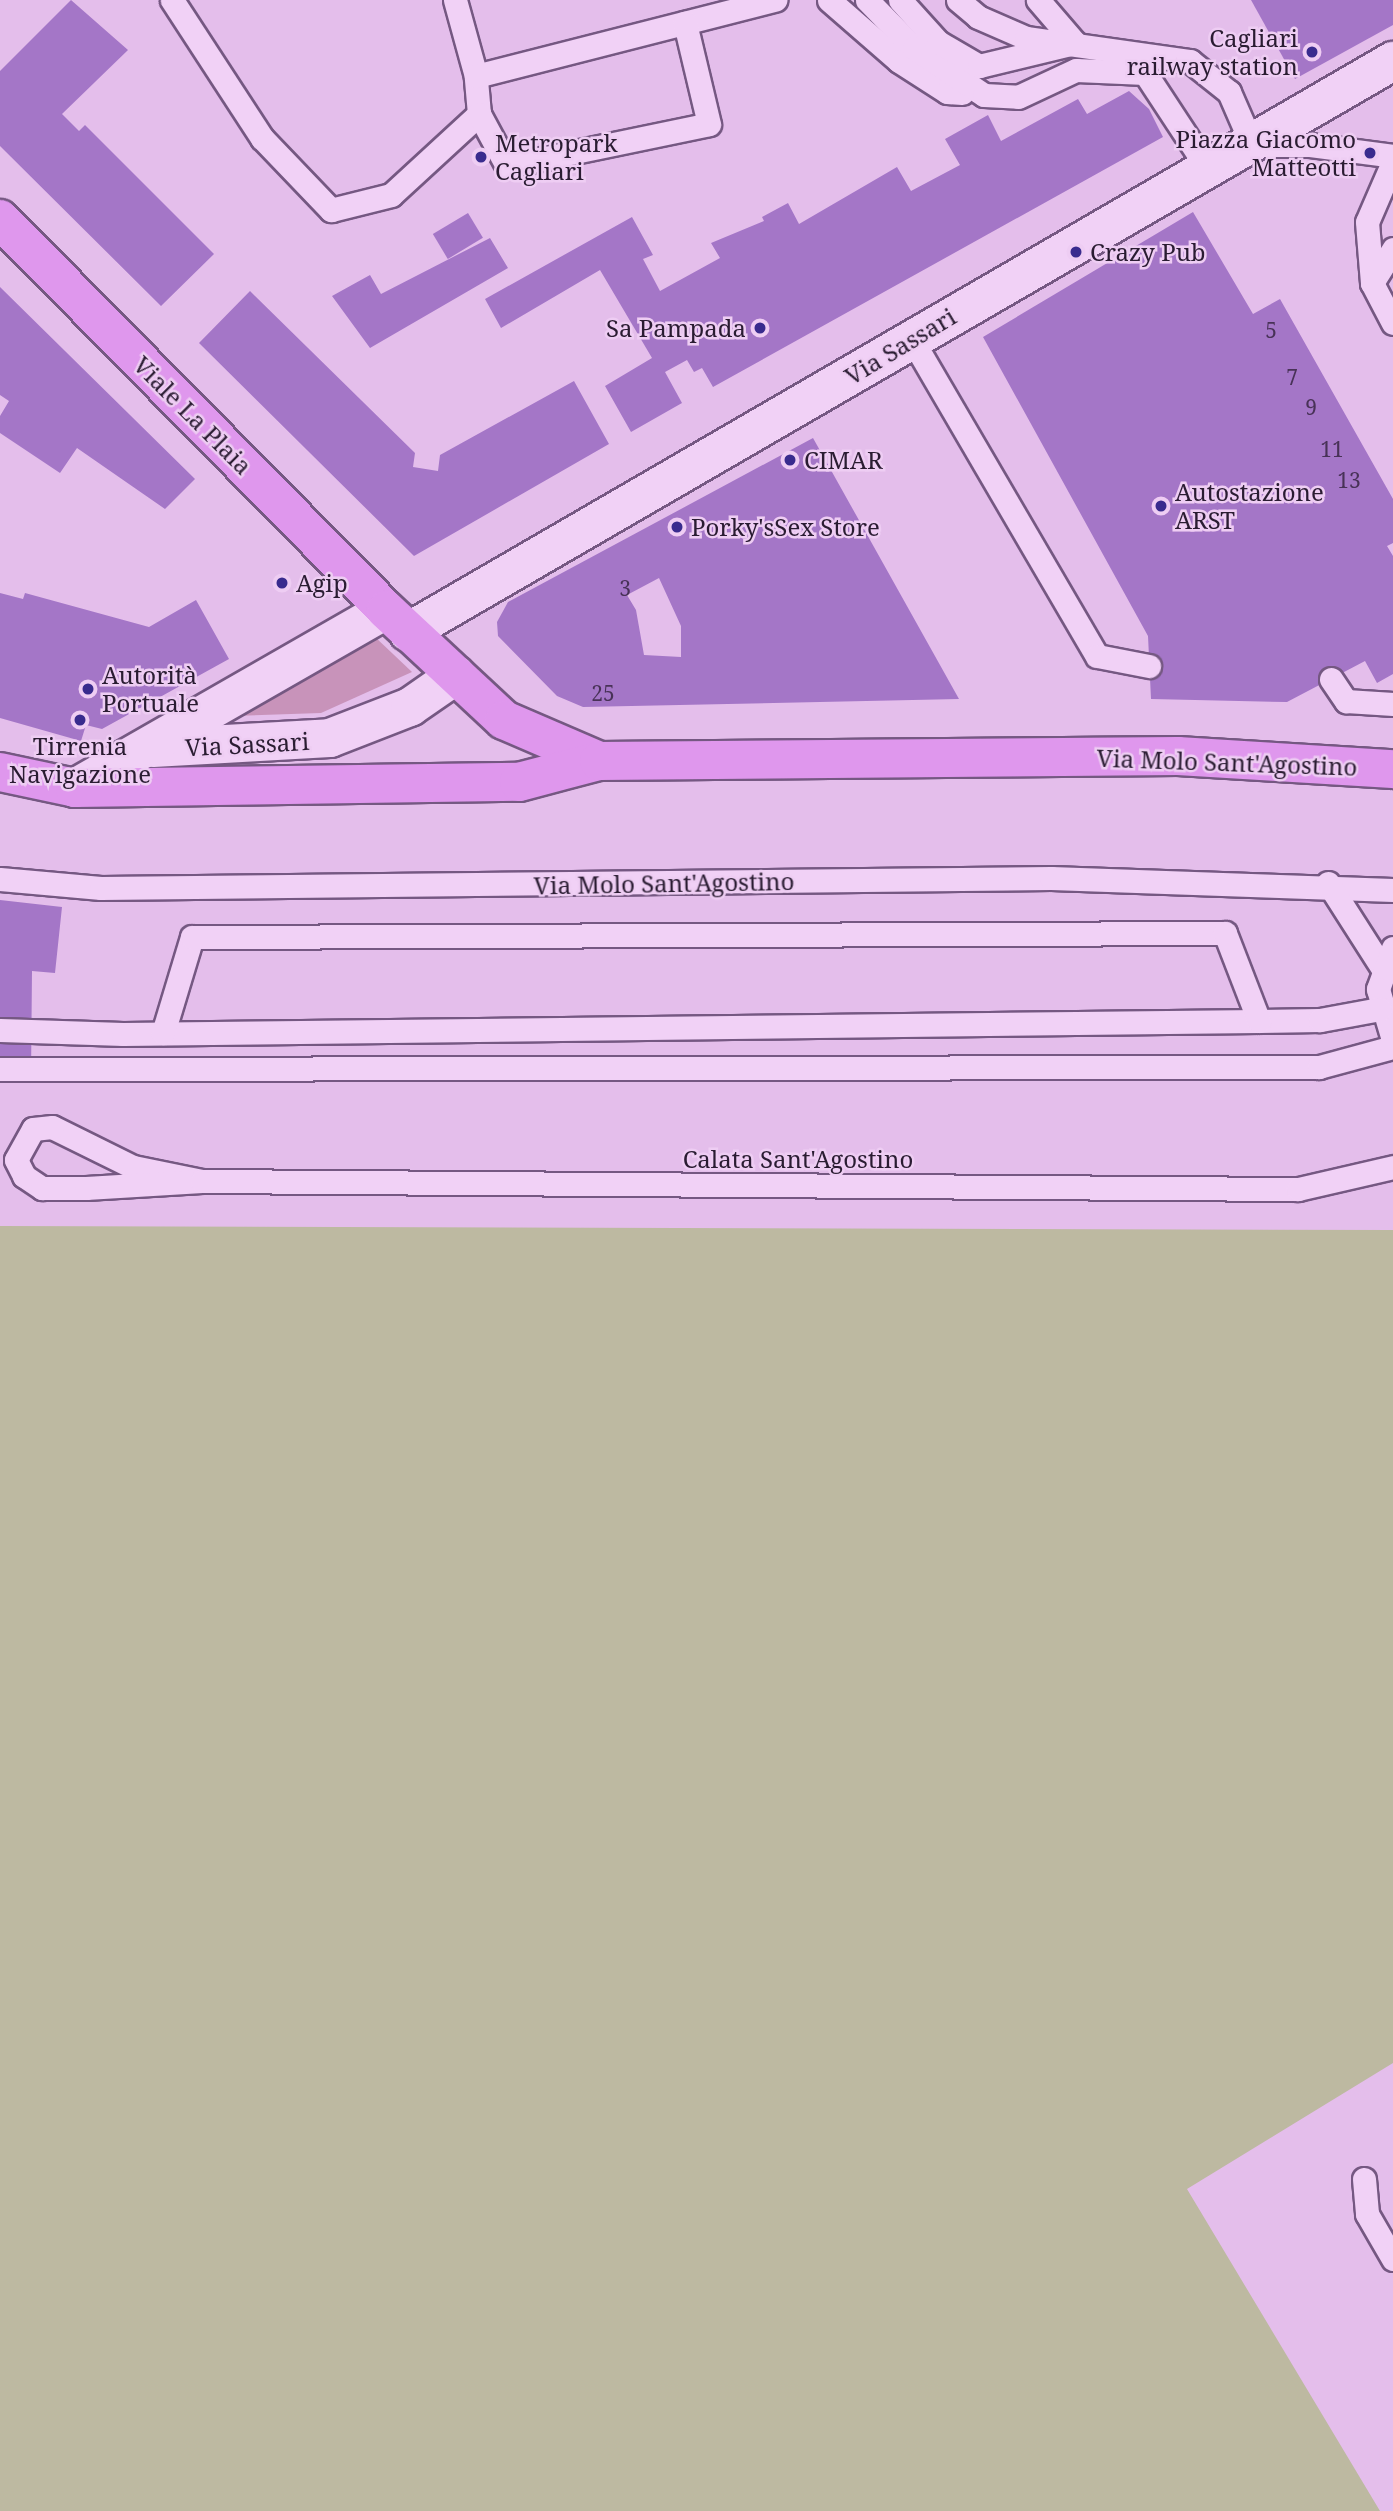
<!DOCTYPE html>
<html>
<head>
<meta charset="utf-8">
<style>
	body { margin:0 }
	#map { position:relative; width:1393px; height:2511px; overflow:hidden; background:#e4beeb; font-family:"Noto Serif",serif }
	div>[style] { position:absolute }
	[style*='--x'] { left:calc(var(--x)*1px); top:calc(var(--y)*1px); width:calc(var(--w)*1px); rotate:calc(var(--a)*1deg) }
	.green>* { inset:0; background:#c893ba }
	.water>* { inset:0; background:#bdb9a1 }
	.building>* { inset:0; background:#a476c7; transform-origin:0 0 }
	.roads { filter:drop-shadow(2px 0 #755882) drop-shadow(-2px 0 #755882) drop-shadow(0 2px #755882) drop-shadow(0 -2px #755882) }
	.lane>* { height:23px; margin:-11.5px; padding:0 11.5px; transform-origin:11.5px; border-radius:11.5px; background:#f1d1f6 }
	.secondary>* { height:38px; margin:-19px; padding:0 19px; transform-origin:19px; border-radius:19px; background:#f1d1f6 }
	.primary>* { height:38px; margin:-19px; padding:0 19px; transform-origin:19px; border-radius:19px; background:#df97ed }
	.dots>* { width:19px; height:19px; translate:-50% -50%; box-sizing:border-box; border:4px solid #eecdf3; border-radius:50% }
	span { translate:-50% -50%; white-space:nowrap; text-align:center; line-height:1.15; -webkit-text-stroke:5px #eecdf3; paint-order:stroke }
	.number-label { font-size:21px; color:#483257 }
	.number-label span { -webkit-text-stroke-width:0 }
	.poi-label { font-size:24px; color:#2a1c32 }
	.right { translate:-100% -50%; text-align:right }
	.left { translate:0 -50%; text-align:left }
	.street-label { font-size:24px; color:#2a1c32 }
</style>
</head>
<body>
<div id="map">
	<div class="green">
		<div style="clip-path:polygon(374px 636px,412px 672px,321px 713px,234px 716px)"></div>
	</div>
	<div class="water">
		<div style="clip-path:polygon(0 1226px,1393px 1230px,1393px 2063px,1187px 2189px,1380px 2511px,0 2511px)"></div>
	</div>
	<div class="building">
		<div style="clip-path:polygon(71px 0,128px 50px,62px 114px,79px 131px,85px 125px,214px 254px,161px 306px,0 146px,0 71px)"></div>
		<div style="clip-path:polygon(1251px 0,1393px 0,1393px 25px,1295px 79px)"></div>
		<div style="clip-path:polygon(1129px 91px,1149px 109px,1163px 137px,713px 387px,702px 368px,694px 372px,687px 360px,665px 372px,682px 403px,631px 432px,605px 386px,652px 358px,600px 270px,501px 328px,485px 299px,632px 217px,653px 255px,643px 259px,660px 291px,720px 258px,711px 243px,764px 221px,762px 217px,788px 203px,799px 224px,897px 167px,911px 191px,960px 165px,945px 139px,988px 115px,1001px 141px,1078px 99px,1087px 114px)"></div>
		<div style="clip-path:polygon(1193px 212px,1253px 314px,1280px 299px,1393px 499px,1393px 543px,1387px 546px,1393px 556px,1393px 674px,1377px 683px,1365px 661px,1287px 702px,1151px 699px,1148px 636px,983px 337px)"></div>
		<div style="left:468px;top:213px;width:29px;height:41px;rotate:59deg"></div>
		<div style="clip-path:polygon(490px 238px,508px 268px,370px 348px,332px 296px,370px 275px,381px 294px)"></div>
		<div style="clip-path:polygon(0 287px,195px 479px,165px 509px,77px 448px,60px 473px,0 433px,0 416px,9px 401px,0 395px)"></div>
		<div style="clip-path:polygon(250px 291px,415px 453px,413px 467px,438px 471px,440px 455px,574px 381px,609px 444px,414px 556px,199px 343px)"></div>
		<div style="clip-path:polygon(evenodd,813px 438px,959px 699px,583px 707px,557px 696px,498px 636px,497px 622px,508px 602px,813px 438px,659px 578px,681px 626px,681px 657px,644px 655px,636px 610px,627px 595px,659px 578px)"></div>
		<div style="clip-path:polygon(0 593px,23px 599px,25px 593px,149px 627px,196px 600px,229px 659px,102px 729px,86px 725px,81px 741px,0 718px)"></div>
		<div style="clip-path:polygon(0 900px,62px 907px,55px 973px,32px 971px,31px 1077px,0 1078px)"></div>
	</div>
	<div class="roads">
		<div class="lane">
			<div style="--x:172;--y:0;--w:165;--a:56.9"></div>
			<div style="--x:262;--y:138;--w:100;--a:46.2"></div>
			<div style="--x:331;--y:210;--w:62;--a:-14"></div>
			<div style="--x:391;--y:195;--w:120;--a:-42.6"></div>
			<div style="--x:479;--y:114;--w:38;--a:-95"></div>
			<div style="--x:455;--y:0;--w:79;--a:74.6"></div>
			<div style="--x:476;--y:76;--w:309;--a:-14.3"></div>
			<div style="--x:829;--y:0;--w:93;--a:41.1"></div>
			<div style="--x:899;--y:61;--w:57;--a:32.9"></div>
			<div style="--x:947;--y:92;--w:15;--a:4"></div>
			<div style="--x:867;--y:0;--w:67;--a:45.6"></div>
			<div style="--x:914;--y:48;--w:84;--a:33.9"></div>
			<div style="--x:984;--y:95;--w:34;--a:3"></div>
			<div style="--x:1018;--y:97;--w:64;--a:-25"></div>
			<div style="--x:1076;--y:70;--w:69;--a:2.5"></div>
			<div style="--x:1145;--y:73;--w:115;--a:56.7"></div>
			<div style="--x:900;--y:0;--w:57;--a:47.9"></div>
			<div style="--x:938;--y:42;--w:48;--a:30.3"></div>
			<div style="--x:979;--y:66;--w:99;--a:-13.5"></div>
			<div style="--x:1075;--y:43;--w:57;--a:-130.7"></div>
			<div style="--x:958;--y:0;--w:26;--a:40"></div>
			<div style="--x:978;--y:17;--w:52;--a:23.6"></div>
			<div style="--x:1026;--y:38;--w:166;--a:8"></div>
			<div style="--x:1190;--y:61;--w:50;--a:38.5"></div>
			<div style="--x:1229;--y:92;--w:58;--a:66.5"></div>
			<div style="--x:1252;--y:145;--w:58;--a:0"></div>
			<div style="--x:1310;--y:145;--w:84;--a:7.5"></div>
			<div style="--x:479;--y:114;--w:59;--a:61.7"></div>
			<div style="--x:507;--y:166;--w:206;--a:-11.7"></div>
			<div style="--x:709;--y:124;--w:104;--a:-103.4"></div>
			<div style="--x:1393;--y:162;--w:65;--a:113.4"></div>
			<div style="--x:1367;--y:222;--w:61;--a:85.3"></div>
			<div style="--x:1372;--y:283;--w:45;--a:62.3"></div>
			<div style="--x:1372;--y:283;--w:40;--a:-58"></div>
			<div style="--x:911;--y:338;--w:368;--a:59.7"></div>
			<div style="--x:1097;--y:656;--w:53;--a:10.9"></div>
			<div style="--x:1331;--y:679;--w:27;--a:56"></div>
			<div style="--x:1346;--y:701;--w:47;--a:3.7"></div>
			<div style="--x:0;--y:879;--w:101;--a:5.1"></div>
			<div style="--x:101;--y:888;--w:950;--a:-0.6"></div>
			<div style="--x:1051;--y:878;--w:342;--a:2"></div>
			<div style="--x:1328;--y:883;--w:102;--a:57.4"></div>
			<div style="--x:1393;--y:948;--w:44;--a:110.1"></div>
			<div style="--x:1378;--y:989;--w:53;--a:73.6"></div>
			<div style="--x:0;--y:1030;--w:123;--a:1.9"></div>
			<div style="--x:123;--y:1034;--w:1136;--a:-0.66"></div>
			<div style="--x:1259;--y:1021;--w:61;--a:-0.9"></div>
			<div style="--x:1320;--y:1020;--w:61;--a:-10.4"></div>
			<div style="--x:163;--y:1033;--w:100;--a:-73.2"></div>
			<div style="--x:192;--y:937;--w:1033;--a:-0.22"></div>
			<div style="--x:1225;--y:933;--w:94;--a:68.9"></div>
			<div style="--x:0;--y:1069;--w:1319;--a:-0.09"></div>
			<div style="--x:1319;--y:1067;--w:77;--a:-15.1"></div>
			<div style="--x:202;--y:1181;--w:70;--a:-168.5"></div>
			<div style="--x:133;--y:1167;--w:90;--a:-153.7"></div>
			<div style="--x:52;--y:1127;--w:19;--a:174"></div>
			<div style="--x:33;--y:1129;--w:35;--a:119"></div>
			<div style="--x:16;--y:1160;--w:18;--a:63"></div>
			<div style="--x:24;--y:1176;--w:22;--a:34"></div>
			<div style="--x:42;--y:1188;--w:44;--a:0"></div>
			<div style="--x:86;--y:1188;--w:116;--a:-3.5"></div>
			<div style="--x:202;--y:1181;--w:1096;--a:0.42"></div>
			<div style="--x:1298;--y:1189;--w:98;--a:-13"></div>
			<div style="--x:1364;--y:2179;--w:35;--a:85"></div>
			<div style="--x:1367;--y:2214;--w:52;--a:60"></div>
		</div>
		<div class="secondary">
			<div style="--x:408;--y:632;--w:1139;--a:-30.1"></div>
			<div style="--x:153;--y:748;--w:177;--a:-3.2"></div>
			<div style="--x:330;--y:738;--w:86;--a:-21.2"></div>
			<div style="--x:410;--y:707;--w:56;--a:-34.8"></div>
			<div style="--x:75;--y:788;--w:358;--a:-29.8"></div>
		</div>
		<div class="primary">
			<div style="--x:0;--y:219;--w:549;--a:45.37"></div>
			<div style="--x:386;--y:610;--w:161;--a:43"></div>
			<div style="--x:504;--y:720;--w:103;--a:23.3"></div>
			<div style="--x:0;--y:772;--w:77;--a:12"></div>
			<div style="--x:75;--y:788;--w:444;--a:-0.8"></div>
			<div style="--x:519;--y:782;--w:83;--a:-14.7"></div>
			<div style="--x:599;--y:761;--w:579;--a:-0.49"></div>
			<div style="--x:1178;--y:756;--w:215;--a:3.5"></div>
		</div>
	</div>
	<div class="dots">
		<div style="left:1312px;top:52px;background:#392b8e"></div>
		<div style="left:1370px;top:153px;background:#392b8e"></div>
		<div style="left:481px;top:157px;background:#392b8e"></div>
		<div style="left:1076px;top:252px;background:#392b8e"></div>
		<div style="left:760px;top:328px;background:#392b8e"></div>
		<div style="left:790px;top:460px;background:#392b8e"></div>
		<div style="left:1161px;top:506px;background:#392b8e"></div>
		<div style="left:677px;top:527px;background:#392b8e"></div>
		<div style="left:282px;top:583px;background:#392b8e"></div>
		<div style="left:88px;top:689px;background:#392b8e"></div>
		<div style="left:80px;top:720px;background:#392b8e"></div>
	</div>
	<div class="number-label">
		<span style="left:1271px;top:330px">5</span>
		<span style="left:1292px;top:377px">7</span>
		<span style="left:1311px;top:407px">9</span>
		<span style="left:1332px;top:449px">11</span>
		<span style="left:1349px;top:480px">13</span>
		<span style="left:625px;top:588px">3</span>
		<span style="left:603px;top:693px">25</span>
	</div>
	<div class="poi-label">
		<span class="right" style="left:1298px;top:52px">Cagliari<br>railway station</span>
		<span class="right" style="left:1356px;top:153px">Piazza Giacomo<br>Matteotti</span>
		<span class="left" style="left:495px;top:157px">Metropark<br>Cagliari</span>
		<span class="left" style="left:1090px;top:252px">Crazy Pub</span>
		<span class="right" style="left:746px;top:328px">Sa Pampada</span>
		<span class="left" style="left:804px;top:460px">CIMAR</span>
		<span class="left" style="left:1175px;top:506px">Autostazione<br>ARST</span>
		<span class="left" style="left:691px;top:527px">Porky'sSex Store</span>
		<span class="left" style="left:296px;top:583px">Agip</span>
		<span class="left" style="left:102px;top:689px">Autorità<br>Portuale</span>
		<span style="left:80px;top:760px">Tirrenia<br>Navigazione</span>
	</div>
	<div class="street-label">
		<span style="left:900px;top:346px;rotate:-31deg">Via Sassari</span>
		<span style="left:193px;top:415px;rotate:45deg">Viale La Plaia</span>
		<span style="left:247px;top:744px;rotate:-3deg">Via Sassari</span>
		<span style="left:1227px;top:762px;rotate:2deg">Via Molo Sant'Agostino</span>
		<span style="left:664px;top:883px;rotate:-1deg">Via Molo Sant'Agostino</span>
		<span style="left:798px;top:1159px">Calata Sant'Agostino</span>
	</div>
</div>
</body>
</html>
